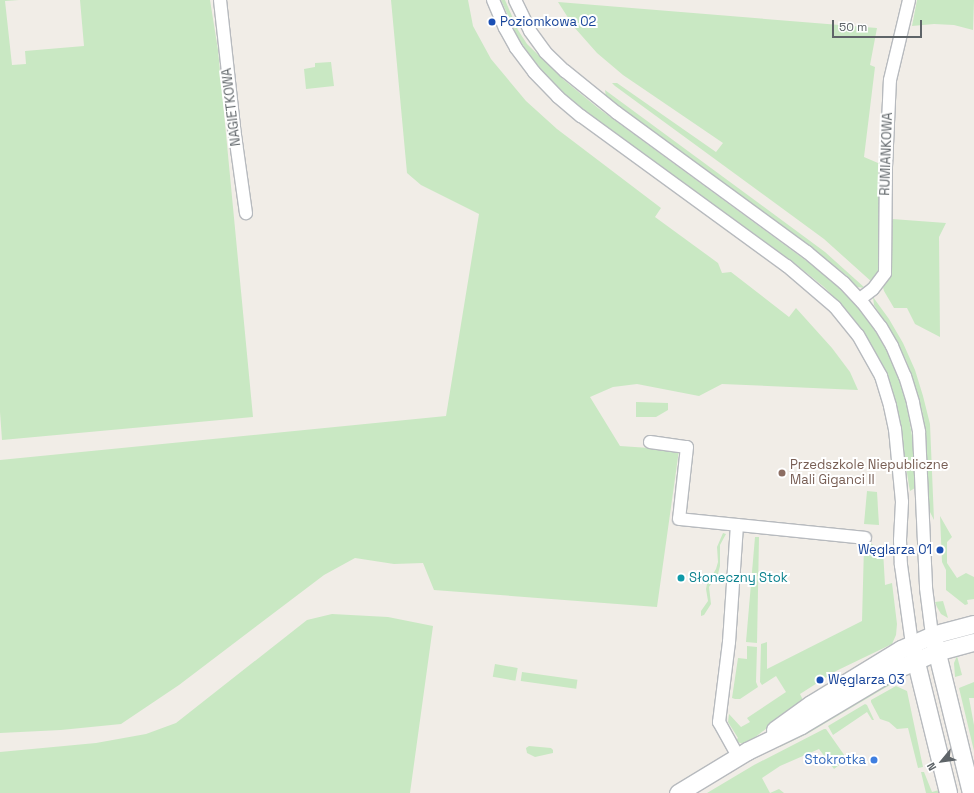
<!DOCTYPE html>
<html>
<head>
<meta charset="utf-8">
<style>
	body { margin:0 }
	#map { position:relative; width:974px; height:793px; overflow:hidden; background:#f1ede7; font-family:"Space Grotesk",sans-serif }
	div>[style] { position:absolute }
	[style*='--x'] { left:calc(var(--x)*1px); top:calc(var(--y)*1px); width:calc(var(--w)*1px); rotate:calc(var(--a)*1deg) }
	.green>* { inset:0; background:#c9e8c3; transform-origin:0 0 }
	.roads { filter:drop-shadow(1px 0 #b7babe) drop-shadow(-1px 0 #b7babe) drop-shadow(0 1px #b7babe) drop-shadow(0 -1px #b7babe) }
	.street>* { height:12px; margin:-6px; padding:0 6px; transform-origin:6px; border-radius:6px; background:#fff }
	.secondary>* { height:17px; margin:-8.5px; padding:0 8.5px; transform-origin:8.5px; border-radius:8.5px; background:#fff }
	.dots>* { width:11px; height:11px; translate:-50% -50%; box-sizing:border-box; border:2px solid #fff; border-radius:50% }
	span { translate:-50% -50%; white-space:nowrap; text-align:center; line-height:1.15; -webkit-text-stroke:4px #fff; paint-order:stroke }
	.transit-label { font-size:13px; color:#164399 }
	.left { translate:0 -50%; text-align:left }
	.right { translate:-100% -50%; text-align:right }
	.street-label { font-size:13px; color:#5e6468 }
	.education-label { font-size:13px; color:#785e54 }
	.culture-label { font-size:13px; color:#0d838f }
	.shop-label { font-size:13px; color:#366cbe }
	.north { position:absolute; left:922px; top:741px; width:40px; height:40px; -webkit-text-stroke:3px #fff; paint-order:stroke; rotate:241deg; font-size:11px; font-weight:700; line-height:16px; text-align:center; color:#5e6468 }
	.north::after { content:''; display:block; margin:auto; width:14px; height:18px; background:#5e6468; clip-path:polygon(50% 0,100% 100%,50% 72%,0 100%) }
	.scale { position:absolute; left:832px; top:20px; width:90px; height:18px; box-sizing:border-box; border:2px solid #5e6468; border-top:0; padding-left:5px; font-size:12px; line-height:14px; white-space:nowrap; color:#5e6468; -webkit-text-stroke:3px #fff; paint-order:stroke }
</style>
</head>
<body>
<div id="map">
	<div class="green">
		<div style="clip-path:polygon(0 0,19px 0,5px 1px,12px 65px,26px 64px,25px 51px,84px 46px,80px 0,210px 0,218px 50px,253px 417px,2px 440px,0 412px)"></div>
		<div style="clip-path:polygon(391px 0,468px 0,473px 26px,491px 59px,526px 101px,557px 129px,661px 208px,655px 217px,718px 263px,722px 273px,731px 272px,789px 317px,796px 308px,832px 348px,850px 372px,858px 390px,722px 384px,699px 396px,637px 384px,613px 387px,590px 397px,620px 446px,679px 450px,657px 607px,434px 590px,423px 563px,394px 564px,355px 558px,324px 575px,179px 685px,121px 724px,61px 730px,0 733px,0 460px,446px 416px,479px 214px,421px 185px,407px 173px)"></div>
		<div style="clip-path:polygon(501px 0,505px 0,518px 30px,527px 44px,564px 80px,598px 108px,827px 276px,861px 310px,885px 346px,900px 379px,906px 399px,913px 442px,915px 488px,910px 491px,909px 486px,897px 406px,888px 380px,882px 365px,870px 344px,849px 313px,824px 287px,793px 262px,580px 107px,552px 83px,529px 54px,517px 36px)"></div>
		<div style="clip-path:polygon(917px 0,974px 0,973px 30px,954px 25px,934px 24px,912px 26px)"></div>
		<div style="clip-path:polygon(558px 2px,877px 28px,870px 65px,875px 67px,864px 157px,892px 169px,892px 219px,946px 223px,939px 237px,940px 337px,915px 324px,907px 308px,894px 308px,884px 291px,879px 273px,873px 283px,824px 239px,615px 86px,612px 83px,617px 83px,716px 152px,723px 143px,623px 75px,597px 53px,574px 27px)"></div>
		<div style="clip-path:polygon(331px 62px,334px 86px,306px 89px,304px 69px,315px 67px,315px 63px)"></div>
		<div style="clip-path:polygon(605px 90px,825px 252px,865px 288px,857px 287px,846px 275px,808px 245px,606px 97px)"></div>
		<div style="clip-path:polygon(873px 297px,889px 319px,903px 343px,915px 370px,923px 396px,930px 424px,934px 520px,929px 510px,926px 436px,922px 410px,906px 360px,889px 328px,874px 305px)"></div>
		<div style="clip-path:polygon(636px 402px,668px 403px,668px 410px,656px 417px,636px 417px)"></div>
		<div style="clip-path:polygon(867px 491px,877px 492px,879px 525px,864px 524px)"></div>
		<div style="clip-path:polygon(940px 516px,952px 537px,947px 542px,947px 563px,957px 578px,966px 573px,974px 577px,974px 599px,967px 600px,968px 604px,965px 605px,946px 590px,946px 570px,942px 562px)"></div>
		<div style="clip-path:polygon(723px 533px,726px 534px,720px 545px,720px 566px,718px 574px,709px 587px,711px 604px,704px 615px,701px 616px,701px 611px,708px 601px,706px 589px,707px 584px,716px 569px,718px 562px,717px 547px)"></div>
		<div style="clip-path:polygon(755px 537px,759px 537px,757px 643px,746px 642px)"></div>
		<div style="clip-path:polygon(870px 543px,883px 550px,885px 585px,892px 583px,897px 624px,896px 635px,892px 644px,836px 671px,800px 694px,803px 700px,749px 742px,743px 744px,735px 741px,738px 738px,728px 722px,729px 714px,741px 727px,750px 722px,747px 718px,786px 692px,776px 676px,762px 685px,760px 682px,761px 644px,767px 642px,767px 669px,862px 621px,864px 546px)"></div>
		<div style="clip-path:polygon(943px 601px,948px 618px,941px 614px,937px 607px,935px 602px)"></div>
		<div style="clip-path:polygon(332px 614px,388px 617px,433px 626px,410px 793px,0 793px,0 752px,96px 743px,146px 734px,176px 723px,307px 620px)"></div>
		<div style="clip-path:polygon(747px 646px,757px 647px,756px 682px,758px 687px,740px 699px,735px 699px,732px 698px,738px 658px,747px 659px)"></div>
		<div style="clip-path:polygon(957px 656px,962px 675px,955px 677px,954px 663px)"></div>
		<div style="left:495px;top:664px;width:23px;height:13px;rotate:10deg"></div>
		<div style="left:522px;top:672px;width:56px;height:9px;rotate:8deg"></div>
		<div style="clip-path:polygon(892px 678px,893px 681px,892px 684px,883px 689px,807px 734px,780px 747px,780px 745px)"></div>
		<div style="clip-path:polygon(974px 682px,974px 698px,969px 698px,974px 725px,974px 751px,959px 688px)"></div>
		<div style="clip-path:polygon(896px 686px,907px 691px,923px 767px,918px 768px,908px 728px,897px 729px,889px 722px,880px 719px,871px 702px,871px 700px)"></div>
		<div style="clip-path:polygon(865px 704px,867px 705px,874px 720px,872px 720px,867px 712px,833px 735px,828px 726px)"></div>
		<div style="clip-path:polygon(824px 729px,826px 729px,847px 759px,834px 769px,819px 749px,780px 766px,762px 778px,770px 793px,779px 789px,784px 793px,707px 793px,754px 765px)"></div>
		<div style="clip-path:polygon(529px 746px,551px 748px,553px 750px,553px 753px,535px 757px,527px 753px,526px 748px)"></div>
		<div style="clip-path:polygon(921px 772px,924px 772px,932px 792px,939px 790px,940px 793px,926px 793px)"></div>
	</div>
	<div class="roads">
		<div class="street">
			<div style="--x:220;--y:0;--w:136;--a:83.7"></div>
			<div style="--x:235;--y:135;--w:79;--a:82"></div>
			<div style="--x:493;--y:0;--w:30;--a:67"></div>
			<div style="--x:505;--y:28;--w:23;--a:61"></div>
			<div style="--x:516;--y:48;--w:30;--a:53"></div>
			<div style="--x:534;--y:72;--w:35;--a:46"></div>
			<div style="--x:558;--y:97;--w:30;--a:40"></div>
			<div style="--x:581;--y:116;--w:255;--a:36.1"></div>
			<div style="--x:787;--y:266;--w:63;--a:40.5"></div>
			<div style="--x:835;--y:307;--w:36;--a:51"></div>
			<div style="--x:858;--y:335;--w:47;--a:60.7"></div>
			<div style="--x:881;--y:376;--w:31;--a:73"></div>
			<div style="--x:890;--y:406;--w:24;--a:78"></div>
			<div style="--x:895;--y:429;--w:73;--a:84.5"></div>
			<div style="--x:902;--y:502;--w:38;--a:93"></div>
			<div style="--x:900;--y:540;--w:25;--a:88"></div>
			<div style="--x:901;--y:565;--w:80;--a:82.1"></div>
			<div style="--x:515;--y:0;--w:34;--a:64"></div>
			<div style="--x:530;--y:31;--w:26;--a:54"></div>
			<div style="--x:545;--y:52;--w:28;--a:44"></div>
			<div style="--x:565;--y:71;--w:67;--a:38.9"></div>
			<div style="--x:617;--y:113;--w:235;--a:36.2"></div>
			<div style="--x:807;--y:252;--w:48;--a:40"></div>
			<div style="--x:844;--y:283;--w:26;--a:47"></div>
			<div style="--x:862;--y:302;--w:31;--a:53"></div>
			<div style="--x:881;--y:327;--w:22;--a:60"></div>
			<div style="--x:892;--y:346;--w:33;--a:67"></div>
			<div style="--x:905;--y:376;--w:28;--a:73"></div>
			<div style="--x:913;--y:403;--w:30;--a:78"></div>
			<div style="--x:919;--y:432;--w:156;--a:87.4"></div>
			<div style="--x:926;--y:588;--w:47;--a:82.7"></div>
			<div style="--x:860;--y:299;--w:16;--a:-38"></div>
			<div style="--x:873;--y:289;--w:20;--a:-53"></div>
			<div style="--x:885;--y:273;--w:106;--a:-89.5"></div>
			<div style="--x:886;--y:167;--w:87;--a:-87.4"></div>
			<div style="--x:890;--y:80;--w:82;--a:-76.6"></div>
			<div style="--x:650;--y:442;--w:37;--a:8"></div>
			<div style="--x:687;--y:447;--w:72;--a:96.3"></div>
			<div style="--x:679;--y:519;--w:187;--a:5.8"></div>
			<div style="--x:737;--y:525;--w:117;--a:93.9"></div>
			<div style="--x:729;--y:642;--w:81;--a:97.1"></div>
			<div style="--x:719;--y:722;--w:39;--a:61"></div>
		</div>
		<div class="secondary">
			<div style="--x:934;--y:641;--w:156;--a:76.3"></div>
			<div style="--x:913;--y:650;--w:147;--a:76.2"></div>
			<div style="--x:775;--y:730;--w:44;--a:-35.8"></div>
			<div style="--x:811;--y:704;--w:105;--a:-31.4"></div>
			<div style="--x:901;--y:649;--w:34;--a:-24"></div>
			<div style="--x:932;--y:635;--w:43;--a:-14.7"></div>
			<div style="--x:678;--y:793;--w:81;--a:-31.3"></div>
			<div style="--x:747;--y:751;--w:60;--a:-25.7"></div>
			<div style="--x:801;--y:725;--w:104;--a:-30.8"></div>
			<div style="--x:890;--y:672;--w:50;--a:-23.5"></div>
			<div style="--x:936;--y:652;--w:39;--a:-15"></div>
		</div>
	</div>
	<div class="dots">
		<div style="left:492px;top:22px;background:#1a4fb4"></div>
		<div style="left:782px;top:473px;background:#8d6e63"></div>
		<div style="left:940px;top:550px;background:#1a4fb4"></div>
		<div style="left:681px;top:578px;background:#0f9aa8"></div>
		<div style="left:820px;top:680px;background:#1a4fb4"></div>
		<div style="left:874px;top:760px;background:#3f7fe0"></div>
	</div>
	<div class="transit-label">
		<span class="left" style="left:500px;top:22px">Poziomkowa 02</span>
		<span class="right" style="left:932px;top:550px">Węglarza 01</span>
		<span class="left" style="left:828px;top:680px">Węglarza 03</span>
	</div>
	<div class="street-label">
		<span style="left:232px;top:107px;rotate:-97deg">NAGIETKOWA</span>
		<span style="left:887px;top:154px;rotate:-88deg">RUMIANKOWA</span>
	</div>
	<div class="education-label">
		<span class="left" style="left:790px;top:473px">Przedszkole Niepubliczne<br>Mali Giganci II</span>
	</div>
	<div class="culture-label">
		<span class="left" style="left:689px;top:578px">Słoneczny Stok</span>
	</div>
	<div class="shop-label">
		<span class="right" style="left:866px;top:760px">Stokrotka</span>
	</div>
	<div class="north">N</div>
	<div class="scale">50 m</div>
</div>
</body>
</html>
